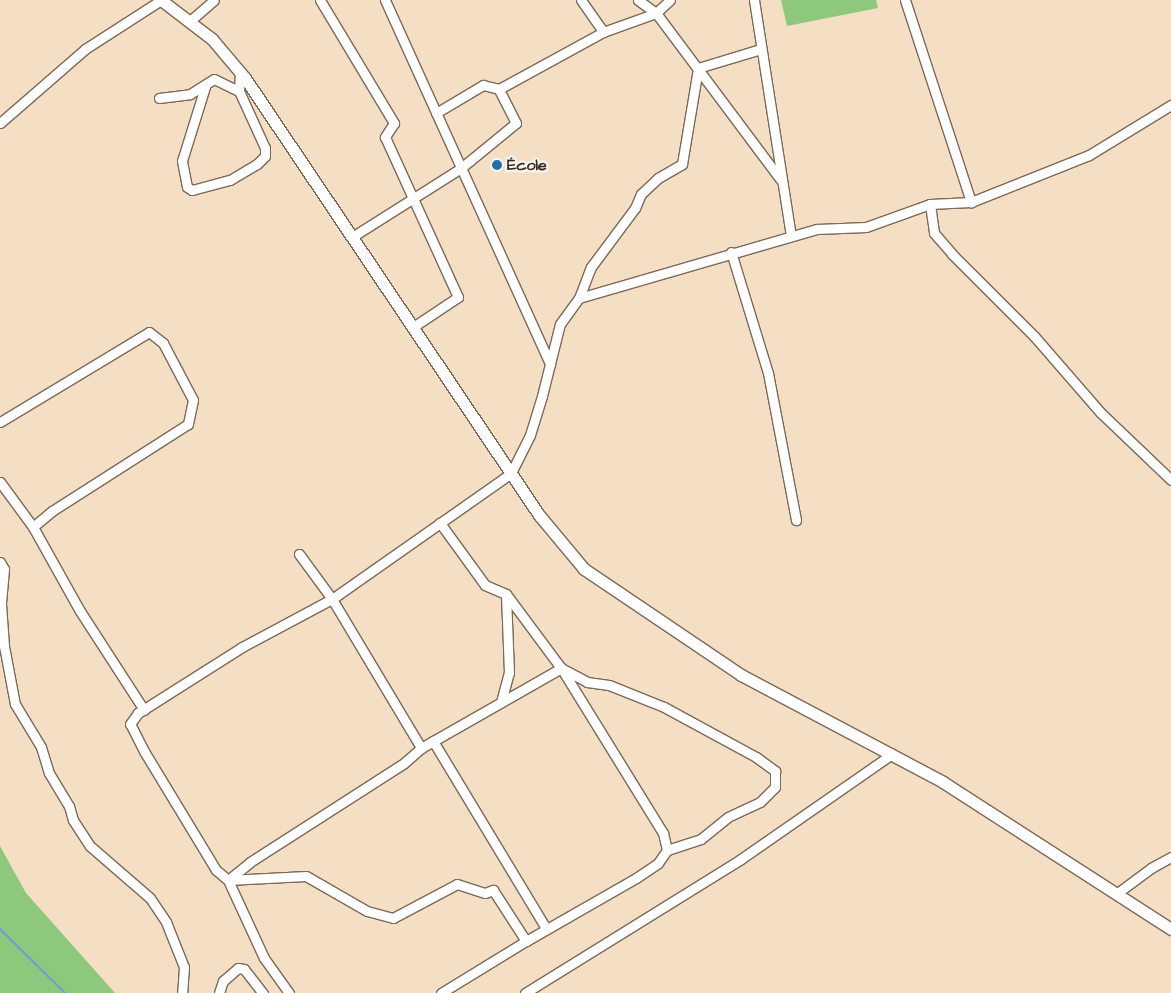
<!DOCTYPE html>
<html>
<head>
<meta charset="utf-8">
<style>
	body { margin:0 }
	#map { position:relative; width:1171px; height:993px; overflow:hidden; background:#f4dfc5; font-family:"Architects Daughter",sans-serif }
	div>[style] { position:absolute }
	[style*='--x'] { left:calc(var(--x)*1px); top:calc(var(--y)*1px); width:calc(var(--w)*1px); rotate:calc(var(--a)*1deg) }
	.green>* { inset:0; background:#8dc87c }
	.stream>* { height:2px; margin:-1px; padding:0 1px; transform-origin:1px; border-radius:1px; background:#6c9ed7 }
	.roads { filter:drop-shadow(1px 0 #7c6958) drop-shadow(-1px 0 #7c6958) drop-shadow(0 1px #7c6958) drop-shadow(0 -1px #7c6958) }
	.minor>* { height:9px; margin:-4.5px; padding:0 4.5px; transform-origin:4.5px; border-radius:4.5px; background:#fff }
	.major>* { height:11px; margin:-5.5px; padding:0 5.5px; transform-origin:5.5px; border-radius:5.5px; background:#fff }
	.dots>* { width:14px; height:14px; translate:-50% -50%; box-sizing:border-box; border:2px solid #f6f6f2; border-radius:50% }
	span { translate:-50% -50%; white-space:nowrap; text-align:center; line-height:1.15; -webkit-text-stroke:4.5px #f6f6f2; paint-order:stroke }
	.poi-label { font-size:16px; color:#3b2a1e; font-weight:700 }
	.left { translate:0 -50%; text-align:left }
</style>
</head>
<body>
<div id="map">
	<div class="green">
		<div style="clip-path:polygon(781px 0,876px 0,878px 8px,787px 26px)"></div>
		<div style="clip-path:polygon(0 846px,26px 893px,115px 993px,0 993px)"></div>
	</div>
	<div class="stream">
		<div style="--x:0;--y:929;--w:91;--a:44.6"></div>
	</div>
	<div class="roads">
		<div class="minor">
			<div style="--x:320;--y:0;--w:144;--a:59"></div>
			<div style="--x:394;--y:123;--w:17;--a:123"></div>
			<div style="--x:385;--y:137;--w:176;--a:65.5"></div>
			<div style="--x:458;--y:297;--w:54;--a:146.3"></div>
			<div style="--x:385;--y:0;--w:400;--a:65.6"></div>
			<div style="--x:581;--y:0;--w:39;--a:55"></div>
			<div style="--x:638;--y:0;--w:22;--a:36"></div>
			<div style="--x:656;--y:13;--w:207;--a:53.2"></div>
			<div style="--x:754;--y:0;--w:239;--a:81.1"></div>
			<div style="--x:905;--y:0;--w:213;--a:71.9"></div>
			<div style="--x:191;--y:20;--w:30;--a:-41"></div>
			<div style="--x:205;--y:87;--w:77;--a:107.3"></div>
			<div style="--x:182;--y:161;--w:26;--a:79"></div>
			<div style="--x:187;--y:187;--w:6;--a:31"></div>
			<div style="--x:192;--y:190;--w:39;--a:-15"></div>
			<div style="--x:230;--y:180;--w:31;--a:-31"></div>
			<div style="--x:257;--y:164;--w:11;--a:-45"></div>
			<div style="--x:265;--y:156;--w:8;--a:-90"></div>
			<div style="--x:265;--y:148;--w:63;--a:-114.5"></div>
			<div style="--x:159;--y:98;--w:31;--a:-7"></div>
			<div style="--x:190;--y:94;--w:28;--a:-32"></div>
			<div style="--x:214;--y:79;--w:28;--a:26"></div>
			<div style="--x:239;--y:91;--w:19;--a:-87"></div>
			<div style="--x:436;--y:113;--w:55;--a:-30.8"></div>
			<div style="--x:483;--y:85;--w:16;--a:14"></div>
			<div style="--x:499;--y:89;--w:119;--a:-28.7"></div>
			<div style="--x:603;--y:32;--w:56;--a:-19.7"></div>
			<div style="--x:656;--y:13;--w:19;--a:-43"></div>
			<div style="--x:0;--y:123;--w:113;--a:-41"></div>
			<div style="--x:85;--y:49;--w:90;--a:-32.8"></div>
			<div style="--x:930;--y:204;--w:29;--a:82"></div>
			<div style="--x:934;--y:233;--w:28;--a:49"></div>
			<div style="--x:952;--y:254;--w:116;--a:45"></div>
			<div style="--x:1034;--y:336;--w:102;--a:49"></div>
			<div style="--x:1101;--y:413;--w:97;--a:43.7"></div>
			<div style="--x:352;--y:237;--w:129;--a:-32.3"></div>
			<div style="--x:461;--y:168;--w:71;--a:-39.3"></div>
			<div style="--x:516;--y:123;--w:38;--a:-117"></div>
			<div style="--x:731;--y:252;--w:127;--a:73"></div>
			<div style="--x:768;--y:373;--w:150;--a:79.2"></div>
			<div style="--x:579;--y:298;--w:33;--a:-69"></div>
			<div style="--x:591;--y:267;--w:74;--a:-53.3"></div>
			<div style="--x:635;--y:208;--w:15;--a:-67"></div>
			<div style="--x:641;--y:194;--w:23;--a:-43"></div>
			<div style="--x:658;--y:178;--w:28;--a:-30"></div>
			<div style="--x:682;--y:164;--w:97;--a:-80.5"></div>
			<div style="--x:698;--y:68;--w:66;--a:-16.8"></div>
			<div style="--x:0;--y:422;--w:174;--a:-31.1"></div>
			<div style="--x:149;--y:332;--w:18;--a:38"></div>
			<div style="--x:163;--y:343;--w:64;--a:62.2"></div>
			<div style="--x:193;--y:400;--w:25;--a:102"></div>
			<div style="--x:188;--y:424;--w:161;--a:147.4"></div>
			<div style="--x:52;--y:511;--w:25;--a:140"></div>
			<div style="--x:0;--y:482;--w:56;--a:53.7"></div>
			<div style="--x:33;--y:527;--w:96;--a:60.8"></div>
			<div style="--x:80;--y:611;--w:118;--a:57.1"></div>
			<div style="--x:299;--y:554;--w:56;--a:53.7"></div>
			<div style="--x:332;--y:599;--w:174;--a:59.1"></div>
			<div style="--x:0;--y:562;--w:8;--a:60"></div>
			<div style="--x:4;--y:569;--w:35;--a:95"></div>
			<div style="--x:1;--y:604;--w:42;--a:85.9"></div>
			<div style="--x:4;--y:646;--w:59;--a:79.3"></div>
			<div style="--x:15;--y:704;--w:50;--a:58.8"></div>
			<div style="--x:41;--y:747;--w:27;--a:73"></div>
			<div style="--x:49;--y:773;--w:39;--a:59"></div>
			<div style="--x:69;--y:806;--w:15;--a:74"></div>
			<div style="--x:73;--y:820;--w:31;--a:57"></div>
			<div style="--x:90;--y:846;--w:79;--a:40.9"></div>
			<div style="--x:150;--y:898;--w:29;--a:56"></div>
			<div style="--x:166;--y:922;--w:48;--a:68.2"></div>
			<div style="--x:184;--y:967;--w:26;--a:94"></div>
			<div style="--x:561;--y:668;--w:30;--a:28"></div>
			<div style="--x:587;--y:682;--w:22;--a:8"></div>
			<div style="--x:609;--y:685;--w:59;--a:21.8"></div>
			<div style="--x:664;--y:707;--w:105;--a:28.5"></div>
			<div style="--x:756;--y:757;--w:24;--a:36"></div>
			<div style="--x:775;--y:771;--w:16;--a:90"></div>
			<div style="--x:775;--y:787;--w:21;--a:135"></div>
			<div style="--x:760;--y:802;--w:35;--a:155"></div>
			<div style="--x:728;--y:817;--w:35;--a:141"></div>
			<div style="--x:701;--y:839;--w:36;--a:162"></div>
			<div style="--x:501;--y:702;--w:30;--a:-75"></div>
			<div style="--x:509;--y:673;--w:79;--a:-92.2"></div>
			<div style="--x:433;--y:741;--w:218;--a:58.9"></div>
			<div style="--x:228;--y:880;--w:78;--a:-2.9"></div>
			<div style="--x:306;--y:876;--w:70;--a:29.8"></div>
			<div style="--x:367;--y:911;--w:27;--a:15"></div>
			<div style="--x:393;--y:918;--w:72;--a:-28"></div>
			<div style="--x:457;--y:884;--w:29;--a:18"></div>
			<div style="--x:485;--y:893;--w:9;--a:-21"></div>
			<div style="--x:493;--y:890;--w:61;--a:57.1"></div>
			<div style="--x:526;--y:941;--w:127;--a:-29.8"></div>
			<div style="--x:636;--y:878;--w:27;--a:-34"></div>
			<div style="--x:658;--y:863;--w:16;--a:-55"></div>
			<div style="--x:667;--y:850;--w:17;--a:-103"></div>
			<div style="--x:663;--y:833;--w:194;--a:-121.7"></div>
			<div style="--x:228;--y:880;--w:28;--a:-39"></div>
			<div style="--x:250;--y:862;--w:183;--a:-32.7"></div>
			<div style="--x:404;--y:763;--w:23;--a:-41"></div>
			<div style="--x:421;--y:748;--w:161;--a:-29.7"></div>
			<div style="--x:561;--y:668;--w:92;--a:-126.6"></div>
			<div style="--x:506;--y:594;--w:23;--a:-157"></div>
			<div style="--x:485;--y:585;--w:77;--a:-126"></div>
			<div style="--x:1116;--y:894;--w:44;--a:-36.6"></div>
			<div style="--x:1151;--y:868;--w:23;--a:-29"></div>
			<div style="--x:219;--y:993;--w:13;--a:-72"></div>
			<div style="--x:223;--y:981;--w:20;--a:-41"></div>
			<div style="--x:238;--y:968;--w:6;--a:9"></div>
			<div style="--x:244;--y:969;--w:31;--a:52"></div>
			<div style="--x:289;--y:993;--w:43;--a:-125.5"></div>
			<div style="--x:264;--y:958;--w:86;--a:-114.8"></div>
			<div style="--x:228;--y:880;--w:16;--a:-140"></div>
			<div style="--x:216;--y:870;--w:139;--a:-121.2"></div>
			<div style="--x:144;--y:751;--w:30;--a:-117"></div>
			<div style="--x:130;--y:724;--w:14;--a:-54"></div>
			<div style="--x:138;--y:713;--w:123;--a:-32.4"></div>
			<div style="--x:242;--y:647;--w:102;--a:-28.1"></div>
			<div style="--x:332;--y:599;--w:219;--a:-35.1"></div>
			<div style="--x:511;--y:473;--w:42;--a:-63.4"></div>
			<div style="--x:530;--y:435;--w:41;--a:-72.9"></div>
			<div style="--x:542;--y:396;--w:74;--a:-76"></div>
			<div style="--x:560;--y:324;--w:32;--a:-54"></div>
			<div style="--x:579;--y:298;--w:248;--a:-16.2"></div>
			<div style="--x:817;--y:229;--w:49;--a:-2.3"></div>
			<div style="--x:866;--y:227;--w:68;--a:-19.8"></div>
			<div style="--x:930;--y:204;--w:41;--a:-2.8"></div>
			<div style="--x:971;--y:202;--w:127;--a:-21.7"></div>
			<div style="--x:1089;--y:155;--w:96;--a:-31.4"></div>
			<div style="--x:441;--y:993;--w:100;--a:-31.5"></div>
			<div style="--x:525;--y:993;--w:254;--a:-31.8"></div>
			<div style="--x:741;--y:859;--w:184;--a:-34.8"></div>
		</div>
		<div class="major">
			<div style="--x:161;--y:0;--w:64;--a:37.4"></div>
			<div style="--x:212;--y:39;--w:51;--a:49.8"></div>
			<div style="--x:245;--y:78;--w:527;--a:56.07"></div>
			<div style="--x:539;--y:515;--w:70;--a:50.2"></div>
			<div style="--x:584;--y:569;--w:189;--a:34"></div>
			<div style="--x:741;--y:675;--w:229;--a:27.9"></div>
			<div style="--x:943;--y:782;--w:271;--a:32.8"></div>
		</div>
	</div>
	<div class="dots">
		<div style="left:497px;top:165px;background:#1f6fb2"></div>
	</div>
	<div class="poi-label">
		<span class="left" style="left:507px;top:165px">École</span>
	</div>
</div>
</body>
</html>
